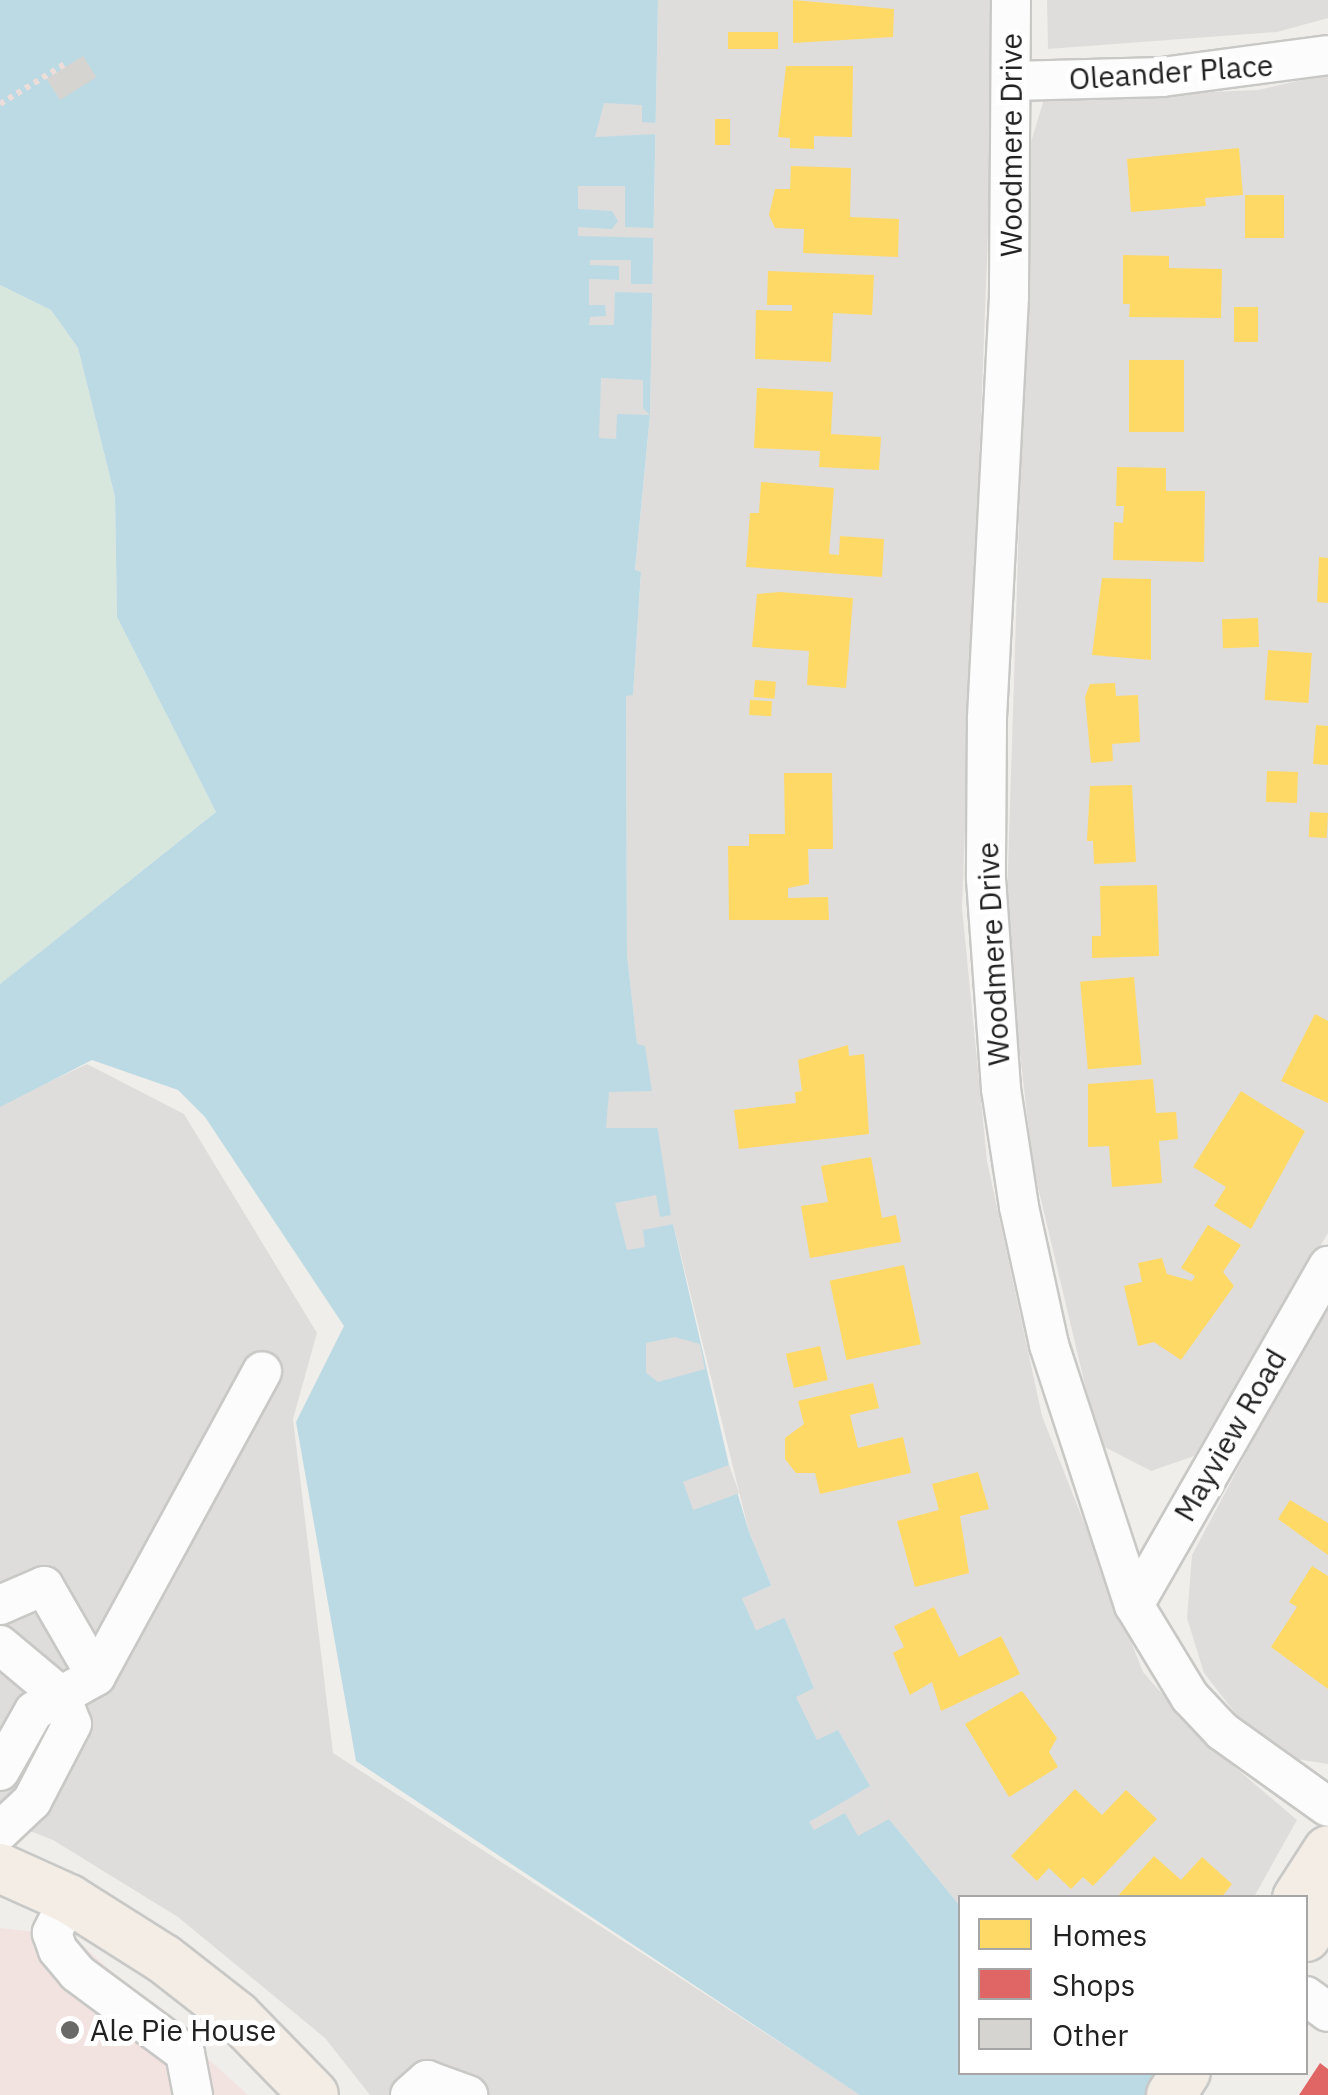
<!DOCTYPE html>
<html>
<head>
<meta charset="utf-8">
<style>
	body { margin:0 }
	#map { position:relative; width:1328px; height:2095px; overflow:hidden; background:#f0eeea; font-family:"IBM Plex Sans",sans-serif }
	div>[style] { position:absolute }
	[style*='--x'] { left:calc(var(--x)*1px); top:calc(var(--y)*1px); width:calc(var(--w)*1px); rotate:calc(var(--a)*1deg) }
	.residential>* { inset:0; background:#dfdddb }
	.commercial>* { inset:0; background:#f2e2e0 }
	.wetland>* { inset:0; background:#d8e7de }
	.water>* { inset:0; background:#bcdae4 }
	.pier>* { inset:0; background:#dedddc; transform-origin:0 0 }
	.homes>* { inset:0; background:#ffd966; transform-origin:0 0 }
	.shops>* { inset:0; background:#e06666 }
	.building>* { inset:0; background:#d6d4d1; transform-origin:0 0 }
	.path>* { height:6px; margin-top:-3px; transform-origin:0; background:repeating-linear-gradient(90deg,#edddda 0 5px,transparent 0 10px) }
	.roads { filter:drop-shadow(2px 0 #c8c8c6) drop-shadow(-2px 0 #c8c8c6) drop-shadow(0 2px #c8c8c6) drop-shadow(0 -2px #c8c8c6) }
	.minor>* { height:38px; margin:-19px; padding:0 19px; transform-origin:19px; border-radius:19px; background:#fdfcfc }
	.major>* { height:48px; margin:-24px; padding:0 24px; transform-origin:24px; border-radius:24px; background:#f3ede6 }
	.dots>* { width:28px; height:28px; translate:-50% -50%; box-sizing:border-box; border:5px solid #fff; border-radius:50% }
	span { translate:-50% -50%; white-space:nowrap; text-align:center; line-height:1.15; -webkit-text-stroke:10px #fff; paint-order:stroke }
	.street-label { font-size:30px; color:#212121 }
	.poi-label { font-size:30px; color:#212121 }
	.left { translate:0 -50%; text-align:left }
	.legend { position:absolute; left:958px; top:1895px; width:350px; height:180px; box-sizing:border-box; background:#fff; border:2px solid #a6a6a6; margin:0; padding:12px 18px; list-style:none; font-size:30px; color:#212121 }
	.legend li { display:flex; align-items:center; gap:20px; height:50px }
	.legend b { width:50px; border:2px solid #a6a6a6 }
</style>
</head>
<body>
<div id="map">
	<div class="residential">
		<div style="clip-path:polygon(658px 0,991px 0,993px 105px,962px 908px,987px 1161px,1042px 1416px,1143px 1672px,1203px 1740px,1297px 1820px,1254px 1897px,961px 1898px,960px 1906px,889px 1819px,814px 1688px,749px 1532px,671px 1215px,637px 1045px,627px 955px,626px 695px,633px 694px,641px 573px,635px 571px,650px 415px)"></div>
		<div style="clip-path:polygon(1047px 0,1328px 0,1328px 18px,1277px 32px,1048px 49px)"></div>
		<div style="clip-path:polygon(1328px 74px,1328px 1233px,1194px 1456px,1151px 1471px,1099px 1444px,1033px 1166px,1006px 932px,1031px 142px,1044px 99px,1258px 90px)"></div>
		<div style="clip-path:polygon(87px 1064px,184px 1114px,317px 1333px,293px 1419px,333px 1753px,861px 2095px,370px 2095px,325px 2038px,178px 1917px,53px 1840px,0 1819px,0 1105px)"></div>
		<div style="clip-path:polygon(1328px 1299px,1328px 1764px,1290px 1758px,1239px 1718px,1204px 1673px,1187px 1618px,1192px 1555px)"></div>
	</div>
	<div class="commercial">
		<div style="clip-path:polygon(0 1928px,72px 1936px,248px 2095px,0 2095px)"></div>
	</div>
	<div class="wetland">
		<div style="clip-path:polygon(0 285px,51px 310px,78px 348px,115px 497px,117px 617px,216px 812px,0 984px)"></div>
	</div>
	<div class="water">
		<div style="clip-path:polygon(0 0,658px 0,650px 415px,635px 570px,641px 572px,633px 695px,626px 696px,627px 955px,637px 1044px,645px 1046px,671px 1215px,729px 1465px,749px 1532px,814px 1688px,889px 1819px,960px 1906px,961px 2072px,1159px 2073px,1188px 2095px,860px 2095px,356px 1761px,296px 1422px,344px 1326px,205px 1117px,178px 1090px,92px 1060px,0 1107px,0 984px,216px 812px,117px 617px,115px 497px,78px 348px,51px 310px,0 285px)"></div>
	</div>
	<div class="pier">
		<div style="clip-path:polygon(604px 103px,642px 105px,642px 122px,657px 123px,657px 134px,595px 137px)"></div>
		<div style="clip-path:polygon(578px 186px,625px 186px,625px 227px,656px 228px,657px 238px,578px 236px,578px 227px,612px 229px,618px 221px,612px 211px,578px 209px)"></div>
		<div style="clip-path:polygon(590px 260px,631px 260px,631px 284px,655px 284px,655px 293px,615px 292px,614px 325px,589px 325px,590px 317px,606px 316px,605px 305px,589px 305px,589px 279px,619px 280px,619px 266px,590px 265px)"></div>
		<div style="clip-path:polygon(601px 378px,643px 380px,643px 408px,650px 415px,617px 414px,616px 439px,599px 438px)"></div>
		<div style="clip-path:polygon(652px 1091px,658px 1128px,606px 1128px,609px 1092px)"></div>
		<div style="clip-path:polygon(656px 1195px,660px 1217px,671px 1215px,674px 1224px,643px 1230px,645px 1247px,627px 1250px,615px 1203px)"></div>
		<div style="clip-path:polygon(675px 1337px,700px 1344px,705px 1369px,658px 1382px,646px 1373px,646px 1343px)"></div>
		<div style="left:729px;top:1465px;width:30px;height:49px;rotate:70deg"></div>
		<div style="left:772px;top:1585px;width:35px;height:33px;rotate:66deg"></div>
		<div style="clip-path:polygon(814px 1688px,838px 1730px,817px 1740px,796px 1697px)"></div>
		<div style="clip-path:polygon(870px 1786px,889px 1819px,858px 1836px,845px 1813px,814px 1830px,809px 1822px)"></div>
	</div>
	<div class="homes">
		<div style="clip-path:polygon(793px 0,894px 9px,893px 37px,793px 43px)"></div>
		<div style="left:728px;top:32px;width:50px;height:17px"></div>
		<div style="clip-path:polygon(786px 66px,853px 66px,852px 137px,814px 136px,814px 149px,790px 148px,790px 138px,778px 137px)"></div>
		<div style="left:715px;top:119px;width:15px;height:26px"></div>
		<div style="clip-path:polygon(1239px 148px,1243px 195px,1205px 198px,1206px 206px,1131px 212px,1127px 159px)"></div>
		<div style="clip-path:polygon(791px 166px,851px 168px,850px 217px,899px 219px,898px 257px,803px 253px,804px 229px,775px 228px,769px 215px,775px 189px,790px 189px)"></div>
		<div style="left:1245px;top:195px;width:39px;height:43px"></div>
		<div style="clip-path:polygon(1123px 255px,1169px 256px,1169px 268px,1222px 269px,1221px 318px,1129px 317px,1130px 304px,1123px 304px)"></div>
		<div style="clip-path:polygon(768px 271px,874px 275px,872px 315px,833px 313px,831px 362px,755px 359px,756px 310px,792px 311px,792px 305px,767px 305px)"></div>
		<div style="left:1234px;top:307px;width:24px;height:35px"></div>
		<div style="left:1129px;top:360px;width:55px;height:72px"></div>
		<div style="clip-path:polygon(757px 388px,833px 392px,831px 434px,881px 437px,879px 470px,819px 467px,820px 451px,754px 448px)"></div>
		<div style="clip-path:polygon(1117px 467px,1166px 468px,1166px 491px,1205px 491px,1204px 562px,1113px 560px,1114px 522px,1123px 523px,1124px 506px,1116px 506px)"></div>
		<div style="clip-path:polygon(761px 482px,834px 488px,829px 554px,839px 555px,840px 536px,884px 539px,882px 577px,746px 567px,750px 513px,759px 513px)"></div>
		<div style="clip-path:polygon(1319px 557px,1328px 558px,1328px 603px,1317px 602px)"></div>
		<div style="clip-path:polygon(1102px 578px,1151px 579px,1151px 660px,1092px 655px)"></div>
		<div style="clip-path:polygon(780px 592px,853px 598px,846px 688px,807px 685px,809px 651px,752px 647px,757px 594px)"></div>
		<div style="left:1258px;top:618px;width:29px;height:36px;rotate:88deg"></div>
		<div style="left:1268px;top:650px;width:44px;height:50px;rotate:4deg"></div>
		<div style="left:755px;top:680px;width:21px;height:17px;rotate:5deg"></div>
		<div style="clip-path:polygon(1115px 683px,1116px 696px,1138px 695px,1140px 742px,1112px 744px,1113px 761px,1091px 763px,1085px 697px,1090px 684px)"></div>
		<div style="left:750px;top:700px;width:22px;height:15px;rotate:3deg"></div>
		<div style="clip-path:polygon(1316px 725px,1328px 726px,1328px 765px,1313px 764px)"></div>
		<div style="left:1267px;top:771px;width:31px;height:31px;rotate:2deg"></div>
		<div style="clip-path:polygon(784px 773px,832px 773px,833px 849px,808px 849px,809px 884px,788px 888px,788px 898px,828px 897px,829px 920px,729px 920px,728px 846px,749px 846px,749px 834px,785px 834px)"></div>
		<div style="clip-path:polygon(1132px 785px,1136px 862px,1094px 864px,1093px 841px,1087px 841px,1090px 786px)"></div>
		<div style="left:1310px;top:812px;width:18px;height:25px;rotate:3deg"></div>
		<div style="clip-path:polygon(1157px 885px,1159px 956px,1092px 958px,1092px 936px,1101px 936px,1100px 886px)"></div>
		<div style="left:1134px;top:977px;width:88px;height:54px;rotate:85deg"></div>
		<div style="clip-path:polygon(1315px 1014px,1328px 1021px,1328px 1103px,1281px 1081px)"></div>
		<div style="clip-path:polygon(848px 1045px,849px 1056px,864px 1054px,869px 1134px,739px 1149px,734px 1110px,796px 1103px,795px 1092px,802px 1091px,798px 1060px)"></div>
		<div style="clip-path:polygon(1153px 1079px,1156px 1113px,1176px 1112px,1178px 1139px,1159px 1141px,1162px 1183px,1112px 1187px,1109px 1146px,1088px 1147px,1088px 1084px)"></div>
		<div style="clip-path:polygon(1241px 1091px,1305px 1131px,1251px 1229px,1214px 1206px,1226px 1187px,1193px 1167px)"></div>
		<div style="clip-path:polygon(871px 1157px,882px 1218px,896px 1215px,901px 1242px,810px 1258px,801px 1206px,828px 1202px,821px 1166px)"></div>
		<div style="clip-path:polygon(1208px 1225px,1241px 1245px,1223px 1272px,1234px 1286px,1181px 1360px,1154px 1342px,1138px 1346px,1124px 1286px,1142px 1282px,1138px 1263px,1162px 1258px,1167px 1274px,1192px 1281px,1195px 1276px,1181px 1268px)"></div>
		<div style="left:904px;top:1265px;width:81px;height:76px;rotate:78deg"></div>
		<div style="left:820px;top:1346px;width:35px;height:35px;rotate:77deg"></div>
		<div style="clip-path:polygon(873px 1383px,879px 1408px,850px 1415px,858px 1448px,903px 1437px,911px 1473px,820px 1494px,815px 1473px,796px 1473px,785px 1459px,785px 1438px,804px 1424px,798px 1401px)"></div>
		<div style="clip-path:polygon(978px 1472px,989px 1509px,960px 1516px,969px 1573px,915px 1587px,897px 1521px,939px 1510px,932px 1484px)"></div>
		<div style="clip-path:polygon(1290px 1500px,1328px 1523px,1328px 1555px,1278px 1519px)"></div>
		<div style="clip-path:polygon(1312px 1566px,1328px 1576px,1328px 1689px,1271px 1647px,1297px 1607px,1289px 1602px)"></div>
		<div style="clip-path:polygon(934px 1607px,959px 1657px,1001px 1636px,1020px 1674px,941px 1711px,932px 1682px,910px 1695px,893px 1653px,904px 1647px,894px 1626px)"></div>
		<div style="clip-path:polygon(1022px 1691px,1057px 1738px,1049px 1752px,1058px 1767px,1009px 1797px,965px 1724px)"></div>
		<div style="clip-path:polygon(1075px 1789px,1102px 1815px,1126px 1790px,1157px 1819px,1093px 1886px,1083px 1877px,1071px 1889px,1049px 1868px,1037px 1881px,1011px 1856px)"></div>
		<div style="clip-path:polygon(1154px 1856px,1181px 1880px,1202px 1857px,1232px 1884px,1221px 1898px,1116px 1898px)"></div>
	</div>
	<div class="shops">
		<div style="clip-path:polygon(1320px 2063px,1328px 2069px,1328px 2095px,1299px 2095px)"></div>
	</div>
	<div class="building">
		<div style="left:83px;top:56px;width:25px;height:43px;rotate:58deg"></div>
	</div>
	<div class="path">
		<div style="--x:0;--y:104;--w:76;--a:-31.6"></div>
	</div>
	<div class="roads">
		<div class="minor">
			<div style="--x:1011;--y:0;--w:297;--a:90.4"></div>
			<div style="--x:1009;--y:297;--w:423;--a:93"></div>
			<div style="--x:987;--y:719;--w:160;--a:90.4"></div>
			<div style="--x:986;--y:879;--w:211;--a:85.9"></div>
			<div style="--x:1001;--y:1089;--w:119;--a:81.3"></div>
			<div style="--x:1019;--y:1207;--w:141;--a:77.7"></div>
			<div style="--x:1049;--y:1345;--w:274;--a:71.9"></div>
			<div style="--x:1134;--y:1605;--w:108;--a:58.7"></div>
			<div style="--x:1190;--y:1697;--w:47;--a:46.7"></div>
			<div style="--x:1222;--y:1731;--w:130;--a:35.6"></div>
			<div style="--x:1013;--y:81;--w:149;--a:-1.5"></div>
			<div style="--x:1162;--y:77;--w:167;--a:-7.5"></div>
			<div style="--x:0;--y:1605;--w:48;--a:-23.4"></div>
			<div style="--x:44;--y:1586;--w:104;--a:60"></div>
			<div style="--x:1134;--y:1605;--w:391;--a:-60.2"></div>
			<div style="--x:0;--y:1645;--w:80;--a:39.9"></div>
			<div style="--x:61;--y:1696;--w:30;--a:69"></div>
			<div style="--x:72;--y:1724;--w:87;--a:117.5"></div>
			<div style="--x:32;--y:1801;--w:44;--a:136.8"></div>
			<div style="--x:0;--y:1771;--w:69;--a:-60.5"></div>
			<div style="--x:34;--y:1711;--w:71;--a:-29.4"></div>
			<div style="--x:96;--y:1676;--w:347;--a:-61.4"></div>
			<div style="--x:69;--y:1899;--w:38;--a:117"></div>
			<div style="--x:52;--y:1933;--w:18;--a:71"></div>
			<div style="--x:58;--y:1950;--w:30;--a:50"></div>
			<div style="--x:77;--y:1973;--w:134;--a:36.5"></div>
			<div style="--x:185;--y:2053;--w:43;--a:79.2"></div>
			<div style="--x:1306;--y:1996;--w:27;--a:36"></div>
			<div style="--x:410;--y:2095;--w:23;--a:-41"></div>
			<div style="--x:427;--y:2080;--w:44;--a:20.1"></div>
		</div>
		<div class="major">
			<div style="--x:0;--y:1868;--w:76;--a:24.2"></div>
			<div style="--x:69;--y:1899;--w:112;--a:32.3"></div>
			<div style="--x:164;--y:1959;--w:93;--a:38"></div>
			<div style="--x:237;--y:2016;--w:110;--a:45.7"></div>
			<div style="--x:1297;--y:1898;--w:57;--a:-57.1"></div>
			<div style="--x:1306;--y:1937;--w:41;--a:-57.8"></div>
			<div style="--x:1171;--y:2095;--w:27;--a:-57"></div>
		</div>
	</div>
	<div class="dots">
		<div style="left:70px;top:2030px;background:#696967"></div>
	</div>
	<div class="street-label">
		<span style="left:1171px;top:72px;rotate:-4deg">Oleander Place</span>
		<span style="left:1011px;top:145px;rotate:-90deg">Woodmere Drive</span>
		<span style="left:993px;top:954px;rotate:-93deg">Woodmere Drive</span>
		<span style="left:1230px;top:1435px;rotate:-60deg">Mayview Road</span>
	</div>
	<div class="poi-label">
		<span class="left" style="left:90px;top:2030px">Ale Pie House</span>
	</div>
	<ul class="legend">
	<li><b style="height:28px;background:#ffd966"></b>Homes</li>
	<li><b style="height:28px;background:#e06666"></b>Shops</li>
	<li><b style="height:28px;background:#d6d4d1"></b>Other</li>
	</ul>
</div>
</body>
</html>
